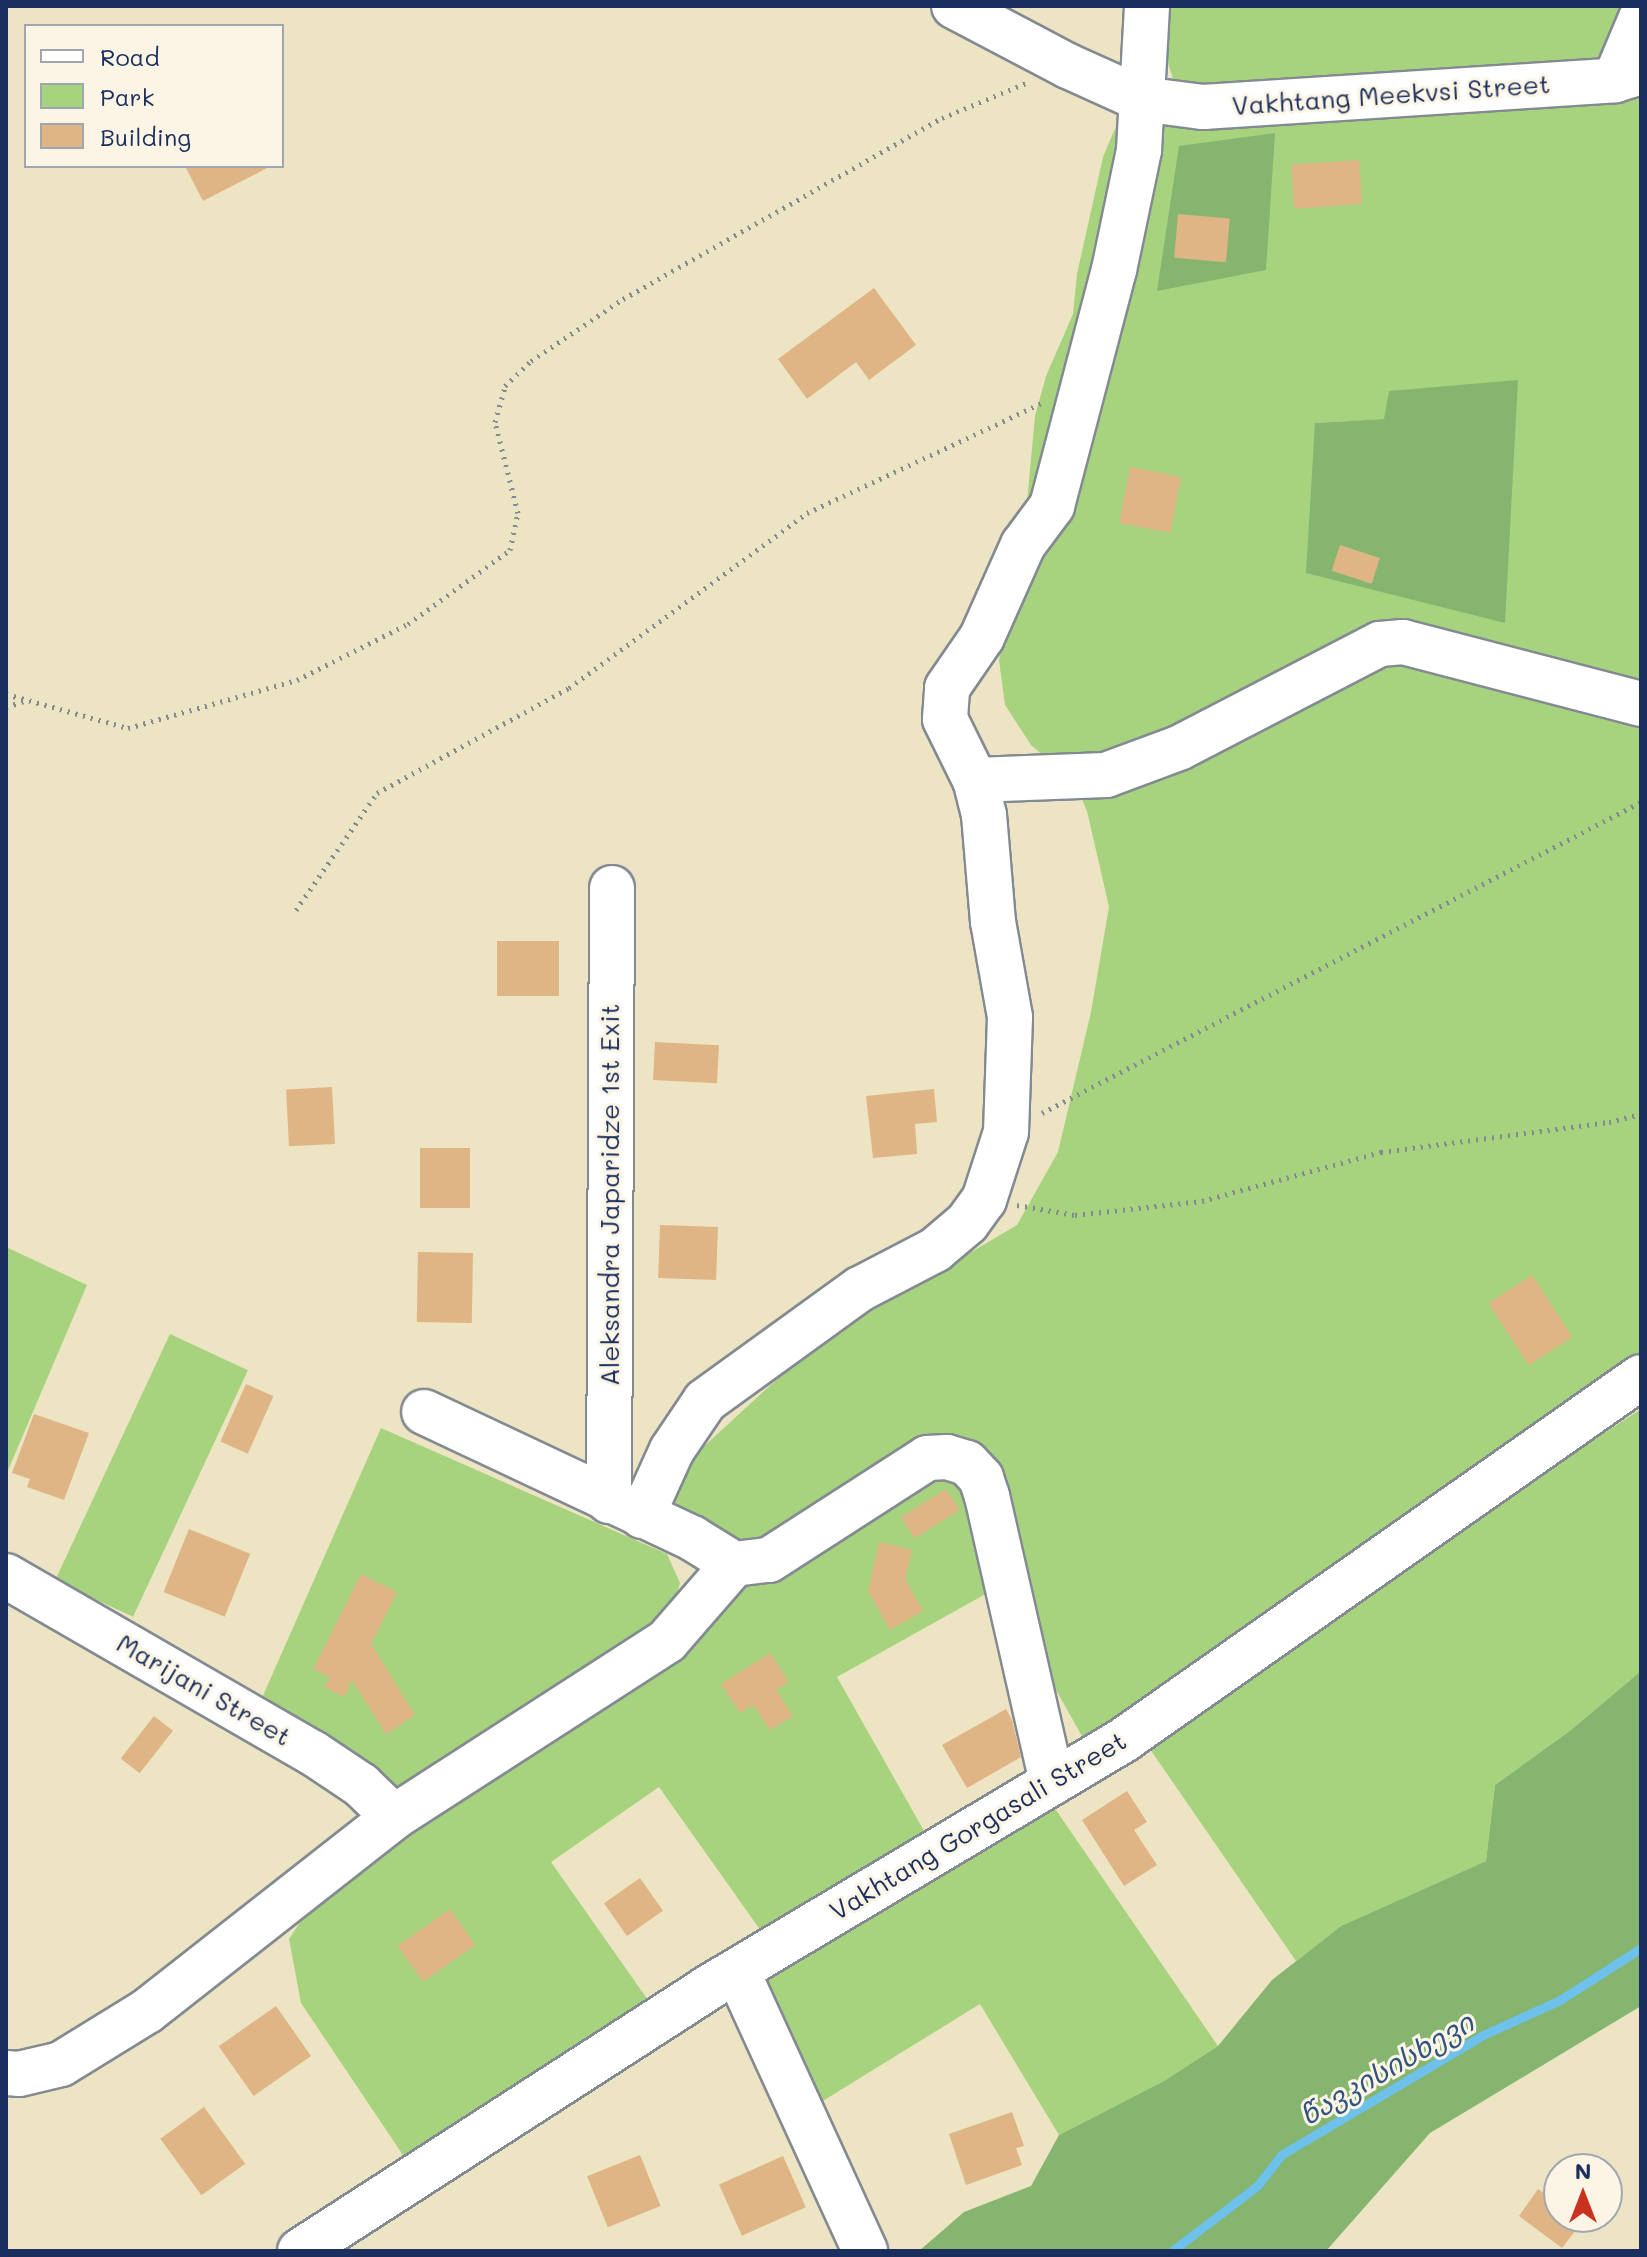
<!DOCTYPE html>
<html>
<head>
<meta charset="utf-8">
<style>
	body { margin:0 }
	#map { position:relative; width:1647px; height:2257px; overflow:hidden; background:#ede4c4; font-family:Mali,"Noto Sans Georgian",sans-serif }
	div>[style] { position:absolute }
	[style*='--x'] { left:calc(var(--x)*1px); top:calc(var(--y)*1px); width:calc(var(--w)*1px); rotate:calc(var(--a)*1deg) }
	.green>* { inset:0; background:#a7d37f; transform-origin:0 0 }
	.forest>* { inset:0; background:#85b56e }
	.stream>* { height:9px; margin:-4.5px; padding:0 4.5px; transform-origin:4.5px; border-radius:4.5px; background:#6ec1ea }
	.building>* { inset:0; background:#e0b585; transform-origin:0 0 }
	.path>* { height:5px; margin-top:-2.5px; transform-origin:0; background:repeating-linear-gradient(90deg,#848a91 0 2px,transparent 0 8px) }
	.roads { filter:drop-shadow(2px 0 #848a91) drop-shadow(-2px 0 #848a91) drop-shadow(0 2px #848a91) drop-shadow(0 -2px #848a91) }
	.minor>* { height:44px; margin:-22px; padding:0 22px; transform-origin:22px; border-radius:22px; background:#fff }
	span { translate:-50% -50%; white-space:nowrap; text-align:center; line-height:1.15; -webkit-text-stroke:6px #fcf5e5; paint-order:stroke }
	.street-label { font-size:26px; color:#1b2f5e }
	.water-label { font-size:28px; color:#305481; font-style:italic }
	.frame { position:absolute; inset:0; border:8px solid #1b2f5e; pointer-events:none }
	.legend { position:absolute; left:24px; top:24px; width:260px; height:144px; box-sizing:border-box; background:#fcf5e5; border:2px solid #a2a6af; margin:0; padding:10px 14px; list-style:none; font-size:24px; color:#1b2f5e }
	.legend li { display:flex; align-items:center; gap:16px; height:40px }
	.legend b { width:40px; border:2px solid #a2a6af }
	.north { position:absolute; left:1543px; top:2153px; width:80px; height:80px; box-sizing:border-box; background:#fcf5e5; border:2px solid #a2a6af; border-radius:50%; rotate:0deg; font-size:22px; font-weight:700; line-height:32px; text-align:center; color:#1b2f5e }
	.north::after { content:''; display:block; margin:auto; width:28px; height:36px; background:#c8321e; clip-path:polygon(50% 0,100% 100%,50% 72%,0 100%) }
</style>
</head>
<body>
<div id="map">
	<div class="green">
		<div style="clip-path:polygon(1160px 6px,1618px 6px,1636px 12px,1611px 72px,1178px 93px,1156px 28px)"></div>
		<div style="clip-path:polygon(evenodd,1641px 89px,1641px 696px,1401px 634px,1181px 739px,1058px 768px,1031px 745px,1005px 705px,999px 660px,1023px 545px,1035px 416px,1046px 376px,1073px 314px,1077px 274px,1103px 157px,1122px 112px,1641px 89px,1385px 419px,1307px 573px,1316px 423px,1385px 419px)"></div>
		<div style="clip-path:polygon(1383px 654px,1641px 711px,1641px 1389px,1087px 1745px,998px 1587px,837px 1677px,928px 1838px,766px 1938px,659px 1787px,551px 1862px,655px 2010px,413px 2170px,301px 2003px,289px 1939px,314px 1901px,677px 1634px,705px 1569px,635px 1510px,814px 1345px,1017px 1225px,1058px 1152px,1091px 1012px,1109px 907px,1087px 811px,1077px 788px)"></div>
		<div style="clip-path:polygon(6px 1247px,87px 1285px,6px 1475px)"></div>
		<div style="left:170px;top:1334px;width:86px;height:272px;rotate:25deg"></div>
		<div style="clip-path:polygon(1641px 1409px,1641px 1671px,1571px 1730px,1495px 1785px,1486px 1861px,1341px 1926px,1296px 1961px,1141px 1736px)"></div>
		<div style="clip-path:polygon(381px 1428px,667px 1554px,680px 1583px,674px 1605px,408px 1799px,258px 1707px)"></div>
		<div style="clip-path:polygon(1047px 1797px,1218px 2046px,1164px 2081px,1059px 2135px,980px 2004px,813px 2107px,750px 1976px)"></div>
	</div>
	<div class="forest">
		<div style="clip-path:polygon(1275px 133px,1266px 270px,1157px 291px,1179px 146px)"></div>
		<div style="clip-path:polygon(1518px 380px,1505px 623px,1306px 573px,1315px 423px,1384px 419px,1389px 391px)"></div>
		<div style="clip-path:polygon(1641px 1671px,1641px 2006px,1430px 2133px,1326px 2251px,919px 2251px,964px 2212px,1031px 2186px,1059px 2135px,1164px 2081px,1218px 2046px,1272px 1980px,1341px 1926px,1486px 1861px,1495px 1785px,1571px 1730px)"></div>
	</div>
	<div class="stream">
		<div style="--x:1172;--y:2251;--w:107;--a:-37.4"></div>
		<div style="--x:1257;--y:2186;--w:39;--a:-52"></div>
		<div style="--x:1281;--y:2155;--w:235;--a:-30.7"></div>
		<div style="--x:1483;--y:2035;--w:85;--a:-24.4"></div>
		<div style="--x:1560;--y:2000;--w:96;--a:-32.7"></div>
	</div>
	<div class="building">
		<div style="left:1359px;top:160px;width:44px;height:68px;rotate:86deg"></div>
		<div style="clip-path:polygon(185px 166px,271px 166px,203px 201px)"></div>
		<div style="left:1178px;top:214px;width:52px;height:44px;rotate:5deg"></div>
		<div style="clip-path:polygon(874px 288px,916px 345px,869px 380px,856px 362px,807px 399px,778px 359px)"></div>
		<div style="left:1130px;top:467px;width:52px;height:57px;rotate:11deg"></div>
		<div style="left:1340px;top:545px;width:42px;height:27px;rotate:18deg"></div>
		<div style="left:497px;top:941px;width:62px;height:55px"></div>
		<div style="left:655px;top:1042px;width:64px;height:38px;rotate:3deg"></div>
		<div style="left:332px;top:1087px;width:57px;height:46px;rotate:87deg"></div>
		<div style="clip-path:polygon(934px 1089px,937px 1122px,915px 1124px,917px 1154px,873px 1158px,866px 1096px)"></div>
		<div style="left:420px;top:1148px;width:50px;height:60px"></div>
		<div style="left:660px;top:1225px;width:58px;height:53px;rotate:2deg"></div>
		<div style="left:418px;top:1252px;width:55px;height:70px;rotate:1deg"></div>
		<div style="left:1532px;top:1275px;width:74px;height:52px;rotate:57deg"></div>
		<div style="left:246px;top:1384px;width:30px;height:63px;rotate:24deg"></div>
		<div style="clip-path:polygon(34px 1414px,89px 1433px,64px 1500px,27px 1487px,30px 1479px,12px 1473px)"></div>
		<div style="left:946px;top:1489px;width:25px;height:53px;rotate:58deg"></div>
		<div style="left:189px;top:1529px;width:66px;height:68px;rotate:22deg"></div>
		<div style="clip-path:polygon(879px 1542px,912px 1550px,905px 1579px,923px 1611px,890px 1630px,868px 1591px)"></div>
		<div style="clip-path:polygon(361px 1574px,397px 1592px,371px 1644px,415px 1715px,386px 1734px,352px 1680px,344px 1697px,324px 1687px,330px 1677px,313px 1669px)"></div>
		<div style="clip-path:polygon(770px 1653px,789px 1682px,776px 1690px,793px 1716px,770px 1730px,753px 1705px,740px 1713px,721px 1684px)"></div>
		<div style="clip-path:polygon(1006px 1709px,1012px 1720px,1021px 1757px,967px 1788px,942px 1745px)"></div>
		<div style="left:154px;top:1716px;width:24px;height:54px;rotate:38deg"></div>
		<div style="clip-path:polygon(1127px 1791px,1147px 1822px,1134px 1830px,1157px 1865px,1124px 1886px,1082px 1820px)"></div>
		<div style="left:640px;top:1878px;width:40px;height:44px;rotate:55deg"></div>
		<div style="left:450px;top:1909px;width:44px;height:64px;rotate:55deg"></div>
		<div style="left:276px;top:2006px;width:61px;height:70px;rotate:55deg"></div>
		<div style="left:204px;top:2107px;width:70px;height:54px;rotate:54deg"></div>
		<div style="clip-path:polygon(1012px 2112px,1024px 2146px,1016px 2148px,1022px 2165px,966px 2185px,949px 2134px)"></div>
		<div style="left:640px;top:2155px;width:55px;height:57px;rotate:68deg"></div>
		<div style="left:783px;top:2156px;width:56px;height:70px;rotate:66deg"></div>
		<div style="clip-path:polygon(1538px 2189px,1559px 2205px,1559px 2217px,1586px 2217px,1562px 2248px,1519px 2216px)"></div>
	</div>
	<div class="path">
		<div style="--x:6;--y:694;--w:127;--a:15.6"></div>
		<div style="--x:128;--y:728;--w:176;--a:-15.9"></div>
		<div style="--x:297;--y:680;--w:124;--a:-26.8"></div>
		<div style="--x:408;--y:624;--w:126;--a:-36"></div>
		<div style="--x:510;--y:550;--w:38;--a:-78"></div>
		<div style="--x:518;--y:513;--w:94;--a:-104.2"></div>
		<div style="--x:495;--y:422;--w:37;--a:-74"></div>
		<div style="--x:505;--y:386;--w:36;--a:-44"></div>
		<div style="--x:531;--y:361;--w:111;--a:-34"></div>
		<div style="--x:623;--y:299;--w:367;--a:-29.6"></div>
		<div style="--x:942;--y:118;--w:91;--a:-22.6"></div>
		<div style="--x:6;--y:707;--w:22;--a:-18"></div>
		<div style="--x:296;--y:910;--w:142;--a:-55.3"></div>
		<div style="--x:377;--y:793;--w:219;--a:-28.7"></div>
		<div style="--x:569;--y:688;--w:295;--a:-36.3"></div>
		<div style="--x:807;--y:513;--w:259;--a:-25.1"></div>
		<div style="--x:1042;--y:1113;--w:675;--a:-27.44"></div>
		<div style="--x:1017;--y:1205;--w:59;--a:9.8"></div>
		<div style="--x:1075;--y:1215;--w:128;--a:-6.3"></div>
		<div style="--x:1202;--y:1201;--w:186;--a:-15.3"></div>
		<div style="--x:1381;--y:1152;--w:230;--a:-7.5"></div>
		<div style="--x:1609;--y:1122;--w:33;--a:-14"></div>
	</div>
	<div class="roads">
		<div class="minor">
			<div style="--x:954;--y:6;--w:129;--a:27.8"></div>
			<div style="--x:1068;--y:66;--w:80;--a:24.3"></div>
			<div style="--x:1141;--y:99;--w:63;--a:7.4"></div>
			<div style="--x:1203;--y:107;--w:413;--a:-3.7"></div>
			<div style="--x:1615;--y:80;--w:27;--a:-17"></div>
			<div style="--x:1615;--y:80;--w:67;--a:-67.2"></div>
			<div style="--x:975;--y:780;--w:131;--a:-2.2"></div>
			<div style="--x:1106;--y:775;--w:78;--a:-20.3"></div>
			<div style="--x:1179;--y:748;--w:226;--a:-27.4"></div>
			<div style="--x:1380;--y:644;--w:23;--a:-5"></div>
			<div style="--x:1403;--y:642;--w:246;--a:14.6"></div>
			<div style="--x:609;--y:1501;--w:613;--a:-89.72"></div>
			<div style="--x:642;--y:1516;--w:72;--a:-65.6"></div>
			<div style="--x:672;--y:1450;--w:59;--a:-56"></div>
			<div style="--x:705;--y:1401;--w:191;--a:-35.9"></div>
			<div style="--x:860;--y:1289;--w:85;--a:-27.5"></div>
			<div style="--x:935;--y:1250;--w:42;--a:-40.2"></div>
			<div style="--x:967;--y:1223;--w:29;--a:-54"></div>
			<div style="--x:984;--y:1200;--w:71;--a:-72.1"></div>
			<div style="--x:1006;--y:1132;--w:115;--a:-88"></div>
			<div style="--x:1010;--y:1017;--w:97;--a:-100.1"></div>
			<div style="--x:993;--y:922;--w:107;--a:-94.8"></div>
			<div style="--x:984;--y:815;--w:36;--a:-104"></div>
			<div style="--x:975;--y:780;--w:68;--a:-116.2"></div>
			<div style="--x:945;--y:719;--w:31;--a:-86"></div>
			<div style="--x:947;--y:688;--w:62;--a:-55.5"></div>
			<div style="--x:982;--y:637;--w:101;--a:-66"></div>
			<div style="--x:1023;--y:545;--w:49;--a:-53.4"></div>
			<div style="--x:1052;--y:506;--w:244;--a:-75.3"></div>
			<div style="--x:1114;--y:270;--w:123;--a:-78.2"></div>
			<div style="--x:1139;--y:150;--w:144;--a:-86.8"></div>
			<div style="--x:734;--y:1564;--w:35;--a:-7"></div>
			<div style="--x:769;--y:1560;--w:188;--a:-32.8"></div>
			<div style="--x:927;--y:1458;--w:20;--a:-3"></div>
			<div style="--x:947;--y:1457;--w:21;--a:17"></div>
			<div style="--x:967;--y:1463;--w:21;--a:47"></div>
			<div style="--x:981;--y:1478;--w:19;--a:72"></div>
			<div style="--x:987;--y:1496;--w:294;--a:77.2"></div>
			<div style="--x:6;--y:1576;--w:354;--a:30"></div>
			<div style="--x:313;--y:1753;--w:58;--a:33.7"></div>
			<div style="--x:361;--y:1785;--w:46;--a:44.1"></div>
			<div style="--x:737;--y:1971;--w:308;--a:65.4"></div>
			<div style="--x:6;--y:2073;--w:13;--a:4"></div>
			<div style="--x:19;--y:2074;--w:43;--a:-13.4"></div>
			<div style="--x:61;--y:2064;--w:101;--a:-31.6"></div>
			<div style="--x:147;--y:2011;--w:314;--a:-38.1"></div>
			<div style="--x:394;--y:1817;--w:325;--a:-32.8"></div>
			<div style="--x:667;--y:1641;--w:102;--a:-49"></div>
			<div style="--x:734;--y:1564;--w:49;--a:-148.2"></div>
			<div style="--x:692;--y:1538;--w:296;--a:-154.8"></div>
			<div style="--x:300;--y:2251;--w:483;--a:-32.8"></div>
			<div style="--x:706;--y:1989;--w:488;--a:-30.8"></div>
			<div style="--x:1125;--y:1739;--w:630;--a:-35.05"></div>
		</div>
	</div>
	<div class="street-label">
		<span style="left:1391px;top:95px;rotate:-4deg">Vakhtang Meekvsi Street</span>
		<span style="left:610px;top:1195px;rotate:-90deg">Aleksandra Japaridze 1st Exit</span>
		<span style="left:204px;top:1690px;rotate:30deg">Marijani Street</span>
		<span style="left:978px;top:1826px;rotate:-31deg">Vakhtang Gorgasali Street</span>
	</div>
	<div class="water-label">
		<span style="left:1386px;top:2068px;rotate:-30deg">წავკისისხევი</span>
	</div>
	<div class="frame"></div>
	<ul class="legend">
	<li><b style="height:10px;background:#fff"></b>Road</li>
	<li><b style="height:22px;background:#a7d37f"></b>Park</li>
	<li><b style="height:22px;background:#e0b585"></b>Building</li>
	</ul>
	<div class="north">N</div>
</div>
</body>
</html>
